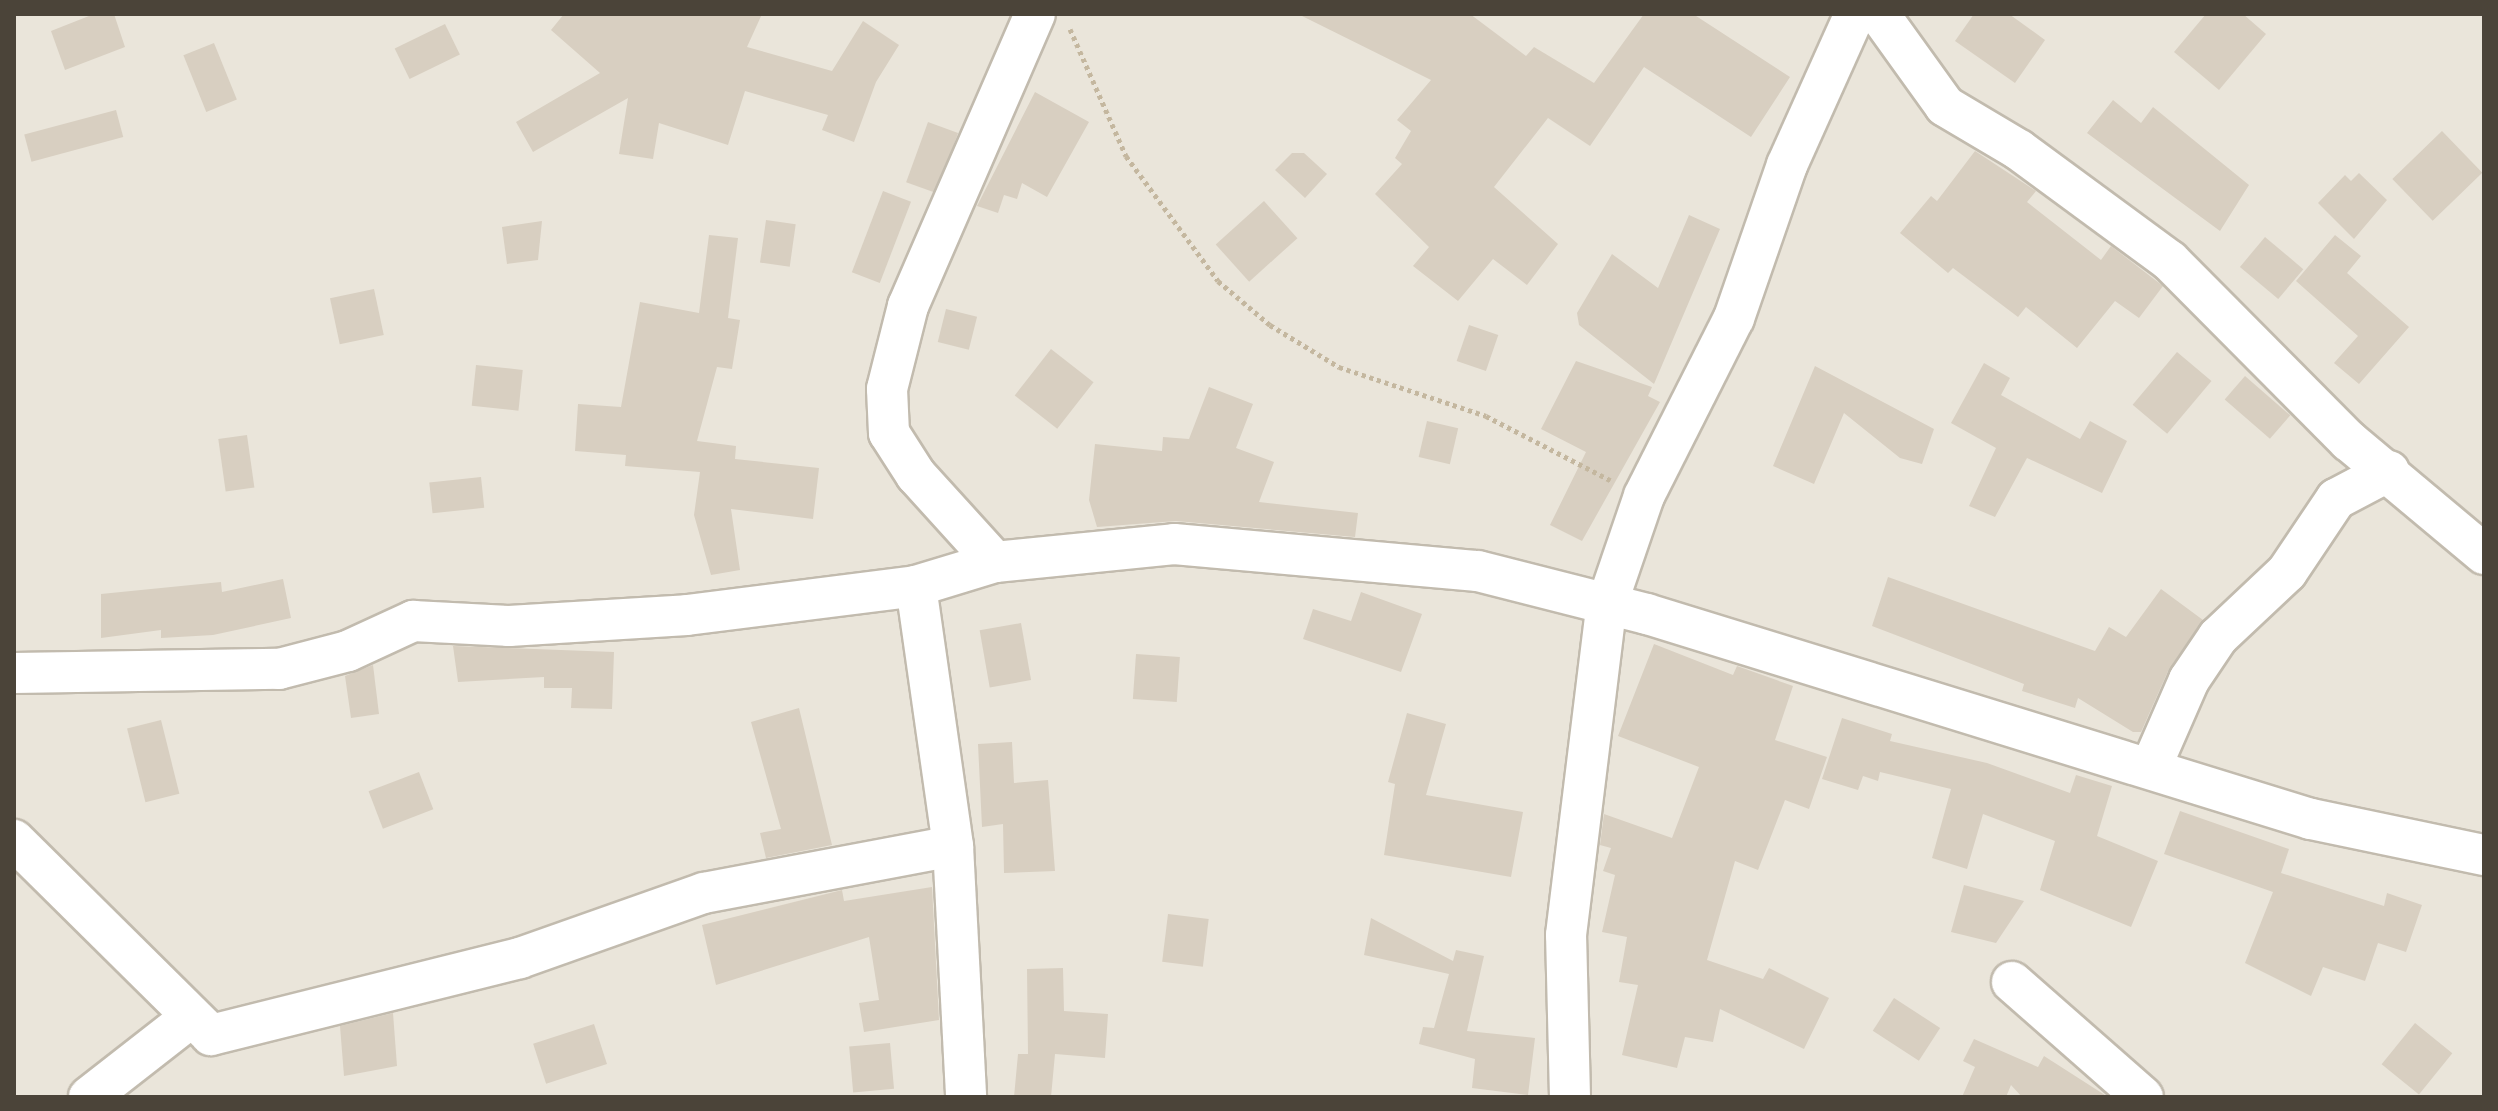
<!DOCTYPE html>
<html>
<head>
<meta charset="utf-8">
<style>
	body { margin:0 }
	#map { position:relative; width:2498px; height:1111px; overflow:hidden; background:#f6f3ec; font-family:Cabin,sans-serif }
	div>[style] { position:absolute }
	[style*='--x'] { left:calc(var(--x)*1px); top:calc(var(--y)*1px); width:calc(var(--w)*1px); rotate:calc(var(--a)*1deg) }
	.residential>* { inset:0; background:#eae5da; transform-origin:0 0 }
	.building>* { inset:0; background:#d8cfc1; transform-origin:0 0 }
	.path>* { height:5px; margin-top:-2.5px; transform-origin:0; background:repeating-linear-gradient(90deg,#c4b79f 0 4px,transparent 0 8px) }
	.roads { filter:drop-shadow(2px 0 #c2bbae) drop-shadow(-2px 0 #c2bbae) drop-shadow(0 2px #c2bbae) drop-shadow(0 -2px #c2bbae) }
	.minor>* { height:40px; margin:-20px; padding:0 20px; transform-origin:20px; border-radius:20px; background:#fff }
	span { translate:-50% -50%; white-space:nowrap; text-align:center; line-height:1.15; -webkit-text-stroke:6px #fff; paint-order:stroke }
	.frame { position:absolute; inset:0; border:16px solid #4b4439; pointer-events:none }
</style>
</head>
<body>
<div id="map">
	<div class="residential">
		<div style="left:14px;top:14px;width:2470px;height:1083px"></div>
	</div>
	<div class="building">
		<div style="clip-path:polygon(94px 14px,114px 14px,125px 47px,65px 70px,51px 31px)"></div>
		<div style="clip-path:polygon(564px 14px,762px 14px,747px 47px,832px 71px,863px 21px,899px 45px,876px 82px,854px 142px,822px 130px,828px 115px,745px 91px,728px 145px,659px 123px,653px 159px,619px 154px,628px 98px,533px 152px,516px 122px,600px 73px,551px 30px)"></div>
		<div style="clip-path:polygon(1298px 14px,1470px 14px,1526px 56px,1534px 47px,1594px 83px,1644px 14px,1693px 14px,1790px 77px,1751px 137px,1644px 67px,1590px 146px,1548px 118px,1494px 187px,1558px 244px,1527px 285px,1493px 259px,1458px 301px,1413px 266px,1429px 247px,1375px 194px,1402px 164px,1395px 158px,1411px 131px,1397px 120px,1431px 80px)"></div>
		<div style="clip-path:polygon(1974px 14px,2009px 14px,2045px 40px,2015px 83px,1955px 41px)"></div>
		<div style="clip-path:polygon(2206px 14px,2243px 14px,2266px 34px,2219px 90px,2174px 52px)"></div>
		<div style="left:445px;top:24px;width:34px;height:56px;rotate:64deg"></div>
		<div style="left:214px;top:43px;width:61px;height:33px;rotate:68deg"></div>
		<div style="clip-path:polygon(1035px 92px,1089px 122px,1047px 197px,1022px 183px,1017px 199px,1004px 195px,998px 213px,977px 206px)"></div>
		<div style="clip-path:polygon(2113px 100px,2141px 123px,2153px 107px,2249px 185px,2220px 231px,2087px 133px)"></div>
		<div style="left:116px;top:110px;width:28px;height:95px;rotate:75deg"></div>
		<div style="left:928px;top:122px;width:32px;height:64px;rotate:20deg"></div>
		<div style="left:2442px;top:131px;width:58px;height:69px;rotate:46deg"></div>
		<div style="clip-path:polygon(1975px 151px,2036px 191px,2027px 202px,2101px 260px,2111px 246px,2163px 286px,2139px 318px,2115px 301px,2077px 348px,2026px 307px,2018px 317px,1953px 268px,1948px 273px,1900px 233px,1931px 196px,1937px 201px)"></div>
		<div style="clip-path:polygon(1292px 153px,1304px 153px,1327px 174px,1305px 198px,1275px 170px)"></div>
		<div style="clip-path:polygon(2359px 173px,2387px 200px,2354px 239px,2318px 203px,2345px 175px,2351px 181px)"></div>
		<div style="left:883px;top:191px;width:30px;height:87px;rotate:21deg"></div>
		<div style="left:1264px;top:201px;width:50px;height:65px;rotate:48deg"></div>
		<div style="clip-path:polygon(1689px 215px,1720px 229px,1654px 384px,1579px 325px,1577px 313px,1612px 254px,1658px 288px)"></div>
		<div style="left:766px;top:220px;width:30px;height:43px;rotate:8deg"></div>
		<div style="clip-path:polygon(542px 221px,538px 260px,507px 264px,502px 227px)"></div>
		<div style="clip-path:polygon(709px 235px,738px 238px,728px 318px,740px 320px,732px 369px,717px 367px,697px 441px,736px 446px,735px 459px,819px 468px,813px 519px,731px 509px,740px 570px,711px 575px,694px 515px,700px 472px,625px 466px,626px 455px,575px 451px,578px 404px,621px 407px,640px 302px,699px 313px)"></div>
		<div style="clip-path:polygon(2335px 235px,2361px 256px,2347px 273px,2409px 327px,2359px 384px,2334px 363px,2358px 336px,2296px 281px)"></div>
		<div style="left:2265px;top:237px;width:50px;height:39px;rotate:40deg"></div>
		<div style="left:374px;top:289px;width:47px;height:45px;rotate:78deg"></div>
		<div style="left:946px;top:309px;width:32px;height:34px;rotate:14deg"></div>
		<div style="left:1469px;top:325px;width:31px;height:38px;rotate:19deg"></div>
		<div style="left:1051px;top:349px;width:54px;height:59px;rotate:38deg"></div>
		<div style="left:2177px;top:352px;width:45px;height:69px;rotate:40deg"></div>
		<div style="clip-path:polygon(1576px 361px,1652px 387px,1648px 396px,1660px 402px,1582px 541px,1550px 525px,1586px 452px,1541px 429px)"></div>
		<div style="clip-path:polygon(1984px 363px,2010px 378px,2001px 395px,2080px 439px,2090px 421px,2127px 441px,2102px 493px,2027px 458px,1995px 517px,1969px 506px,1996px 448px,1951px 423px)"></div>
		<div style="left:476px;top:365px;width:47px;height:41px;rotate:6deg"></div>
		<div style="clip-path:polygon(1815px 366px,1934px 429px,1922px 464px,1900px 458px,1844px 413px,1814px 484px,1773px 466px)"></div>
		<div style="left:2245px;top:376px;width:60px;height:31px;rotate:41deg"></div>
		<div style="clip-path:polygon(1209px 387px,1253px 404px,1236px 448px,1274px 462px,1259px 502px,1358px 513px,1355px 537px,1176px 521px,1097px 527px,1089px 500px,1095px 444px,1162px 451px,1163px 437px,1189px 439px)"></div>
		<div style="left:1427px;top:421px;width:32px;height:37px;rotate:13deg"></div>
		<div style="left:247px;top:435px;width:53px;height:29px;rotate:82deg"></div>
		<div style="left:481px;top:477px;width:31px;height:52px;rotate:84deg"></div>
		<div style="clip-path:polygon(1888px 577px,2095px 651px,2109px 627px,2126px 637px,2161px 589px,2203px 620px,2168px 671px,2141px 732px,2133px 732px,2078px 698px,2075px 708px,2022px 691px,2024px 684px,1872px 626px)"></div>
		<div style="clip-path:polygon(283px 579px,291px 618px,213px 635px,161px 638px,161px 630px,101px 638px,101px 594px,221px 582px,222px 592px)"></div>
		<div style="clip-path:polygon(1361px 592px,1422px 614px,1401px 672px,1303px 639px,1313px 609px,1351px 621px)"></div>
		<div style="left:1021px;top:623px;width:58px;height:42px;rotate:80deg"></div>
		<div style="clip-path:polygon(1654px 644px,1733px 675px,1737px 666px,1793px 686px,1775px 740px,1827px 757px,1809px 809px,1785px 800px,1758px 870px,1735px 861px,1707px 960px,1763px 979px,1769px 968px,1829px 998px,1804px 1049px,1720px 1009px,1713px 1042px,1685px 1037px,1677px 1068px,1622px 1055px,1638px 985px,1619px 982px,1627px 937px,1602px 932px,1615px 875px,1603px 871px,1611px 848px,1600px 845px,1604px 814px,1672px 838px,1699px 767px,1618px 736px)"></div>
		<div style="clip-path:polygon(453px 646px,614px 652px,612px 709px,571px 708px,572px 688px,544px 688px,544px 677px,458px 682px)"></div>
		<div style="left:1136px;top:654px;width:44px;height:45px;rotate:4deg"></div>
		<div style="clip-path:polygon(373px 665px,379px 714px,351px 718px,345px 676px)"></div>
		<div style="clip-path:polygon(799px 708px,832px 845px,766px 858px,760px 833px,781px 829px,751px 722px)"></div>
		<div style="clip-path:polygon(1407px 713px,1446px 724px,1426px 795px,1523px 812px,1511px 877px,1384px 855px,1395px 784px,1388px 782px)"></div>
		<div style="clip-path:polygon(1842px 718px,1892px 734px,1890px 741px,1987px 763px,2070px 793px,2076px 775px,2112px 786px,2097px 836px,2158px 861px,2131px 927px,2040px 890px,2055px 841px,1983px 814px,1967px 869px,1932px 858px,1951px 789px,1880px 772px,1878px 781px,1863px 776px,1858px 790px,1822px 779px)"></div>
		<div style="left:161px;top:720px;width:76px;height:35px;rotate:76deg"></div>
		<div style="clip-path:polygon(1012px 742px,1014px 783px,1048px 780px,1055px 871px,1004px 873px,1003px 824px,982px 827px,978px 744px)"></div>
		<div style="left:419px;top:772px;width:40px;height:54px;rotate:69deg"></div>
		<div style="clip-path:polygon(2180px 811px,2289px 849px,2281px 873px,2384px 906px,2387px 893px,2422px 905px,2406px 952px,2378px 943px,2365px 981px,2323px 967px,2311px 996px,2245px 963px,2273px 892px,2164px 854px)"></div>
		<div style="clip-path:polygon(1964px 885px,2024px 901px,1996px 943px,1951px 932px)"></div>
		<div style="clip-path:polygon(932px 887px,939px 1020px,864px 1032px,859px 1003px,879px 1000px,869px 937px,716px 985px,702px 925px,842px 890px,844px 901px)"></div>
		<div style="left:1168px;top:914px;width:41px;height:48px;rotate:7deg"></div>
		<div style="clip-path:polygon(1371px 918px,1453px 961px,1456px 950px,1484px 956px,1467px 1031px,1535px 1038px,1528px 1095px,1472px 1088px,1475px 1059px,1419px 1044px,1423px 1027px,1434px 1028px,1449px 974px,1364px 955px)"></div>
		<div style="clip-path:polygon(1063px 968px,1064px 1011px,1108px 1014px,1105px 1058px,1055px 1054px,1051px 1097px,1014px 1097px,1018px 1054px,1028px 1054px,1027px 969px)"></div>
		<div style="left:1894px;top:998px;width:55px;height:39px;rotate:33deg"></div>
		<div style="clip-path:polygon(393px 1013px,397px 1066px,344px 1076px,340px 1026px)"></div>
		<div style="left:2415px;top:1023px;width:48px;height:53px;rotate:39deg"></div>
		<div style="left:594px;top:1024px;width:42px;height:64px;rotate:72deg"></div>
		<div style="clip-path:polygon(1974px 1039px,2038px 1067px,2044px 1056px,2108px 1097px,2022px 1097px,2011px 1085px,2006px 1097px,1962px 1097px,1975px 1067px,1963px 1061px)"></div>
		<div style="left:890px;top:1043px;width:46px;height:41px;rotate:85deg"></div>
	</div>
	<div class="path">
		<div style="--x:1070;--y:29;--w:139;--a:66.2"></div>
		<div style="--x:1126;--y:156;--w:155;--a:53.6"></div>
		<div style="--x:1218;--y:281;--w:68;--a:40.2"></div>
		<div style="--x:1270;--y:325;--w:81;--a:31.3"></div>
		<div style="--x:1339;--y:367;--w:155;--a:18.4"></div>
		<div style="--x:1486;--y:416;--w:140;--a:27.3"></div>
	</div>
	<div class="roads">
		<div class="minor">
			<div style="--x:1879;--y:14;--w:113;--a:54.3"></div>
			<div style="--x:1945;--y:106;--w:86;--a:30.7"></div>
			<div style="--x:2019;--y:150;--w:187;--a:36.3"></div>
			<div style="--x:2170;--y:261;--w:254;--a:45.2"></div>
			<div style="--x:2349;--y:441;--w:176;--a:39.9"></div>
			<div style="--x:995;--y:562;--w:118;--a:-132.2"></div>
			<div style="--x:916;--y:475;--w:50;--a:-122.7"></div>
			<div style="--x:889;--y:433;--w:44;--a:-92.6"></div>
			<div style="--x:887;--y:389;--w:86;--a:-75.8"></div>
			<div style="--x:908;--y:306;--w:318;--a:-66.5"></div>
			<div style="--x:916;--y:586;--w:263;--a:81.9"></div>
			<div style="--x:953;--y:846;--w:251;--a:87"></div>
			<div style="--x:14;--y:673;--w:265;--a:-0.9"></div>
			<div style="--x:279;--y:669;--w:71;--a:-14.6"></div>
			<div style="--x:348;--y:651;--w:72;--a:-24.8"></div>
			<div style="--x:413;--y:621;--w:96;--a:3"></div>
			<div style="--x:509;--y:626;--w:178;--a:-3.5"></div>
			<div style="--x:687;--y:615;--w:231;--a:-7.2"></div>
			<div style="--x:916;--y:586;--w:83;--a:-16.9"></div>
			<div style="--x:995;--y:562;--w:180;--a:-5.7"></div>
			<div style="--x:1174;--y:544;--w:305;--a:5.1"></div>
			<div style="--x:1478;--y:571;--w:174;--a:14.3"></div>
			<div style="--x:1647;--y:614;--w:695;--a:17.16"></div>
			<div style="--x:2311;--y:819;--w:177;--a:11.8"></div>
			<div style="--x:2151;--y:767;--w:95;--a:-66.4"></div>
			<div style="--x:2189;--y:680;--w:52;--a:-56"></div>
			<div style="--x:2218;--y:637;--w:95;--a:-43.3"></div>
			<div style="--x:2287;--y:572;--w:88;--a:-56.1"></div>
			<div style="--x:2336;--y:499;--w:60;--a:-27.8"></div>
			<div style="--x:14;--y:840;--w:277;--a:44.7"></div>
			<div style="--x:211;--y:1035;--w:318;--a:-14"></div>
			<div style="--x:520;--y:958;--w:195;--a:-19.5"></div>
			<div style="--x:704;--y:893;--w:253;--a:-10.7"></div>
			<div style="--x:2012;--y:982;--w:174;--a:41.3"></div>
			<div style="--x:89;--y:1097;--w:127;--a:-38"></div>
			<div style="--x:1570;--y:1097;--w:162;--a:-91.4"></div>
			<div style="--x:1566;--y:935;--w:330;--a:-83"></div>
			<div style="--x:1606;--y:607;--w:117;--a:-71.1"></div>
			<div style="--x:1644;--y:496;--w:199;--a:-63.2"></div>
			<div style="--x:1734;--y:318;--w:162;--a:-70.9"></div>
			<div style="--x:1787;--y:165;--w:166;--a:-65.8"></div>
		</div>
	</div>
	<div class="frame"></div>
</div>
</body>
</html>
